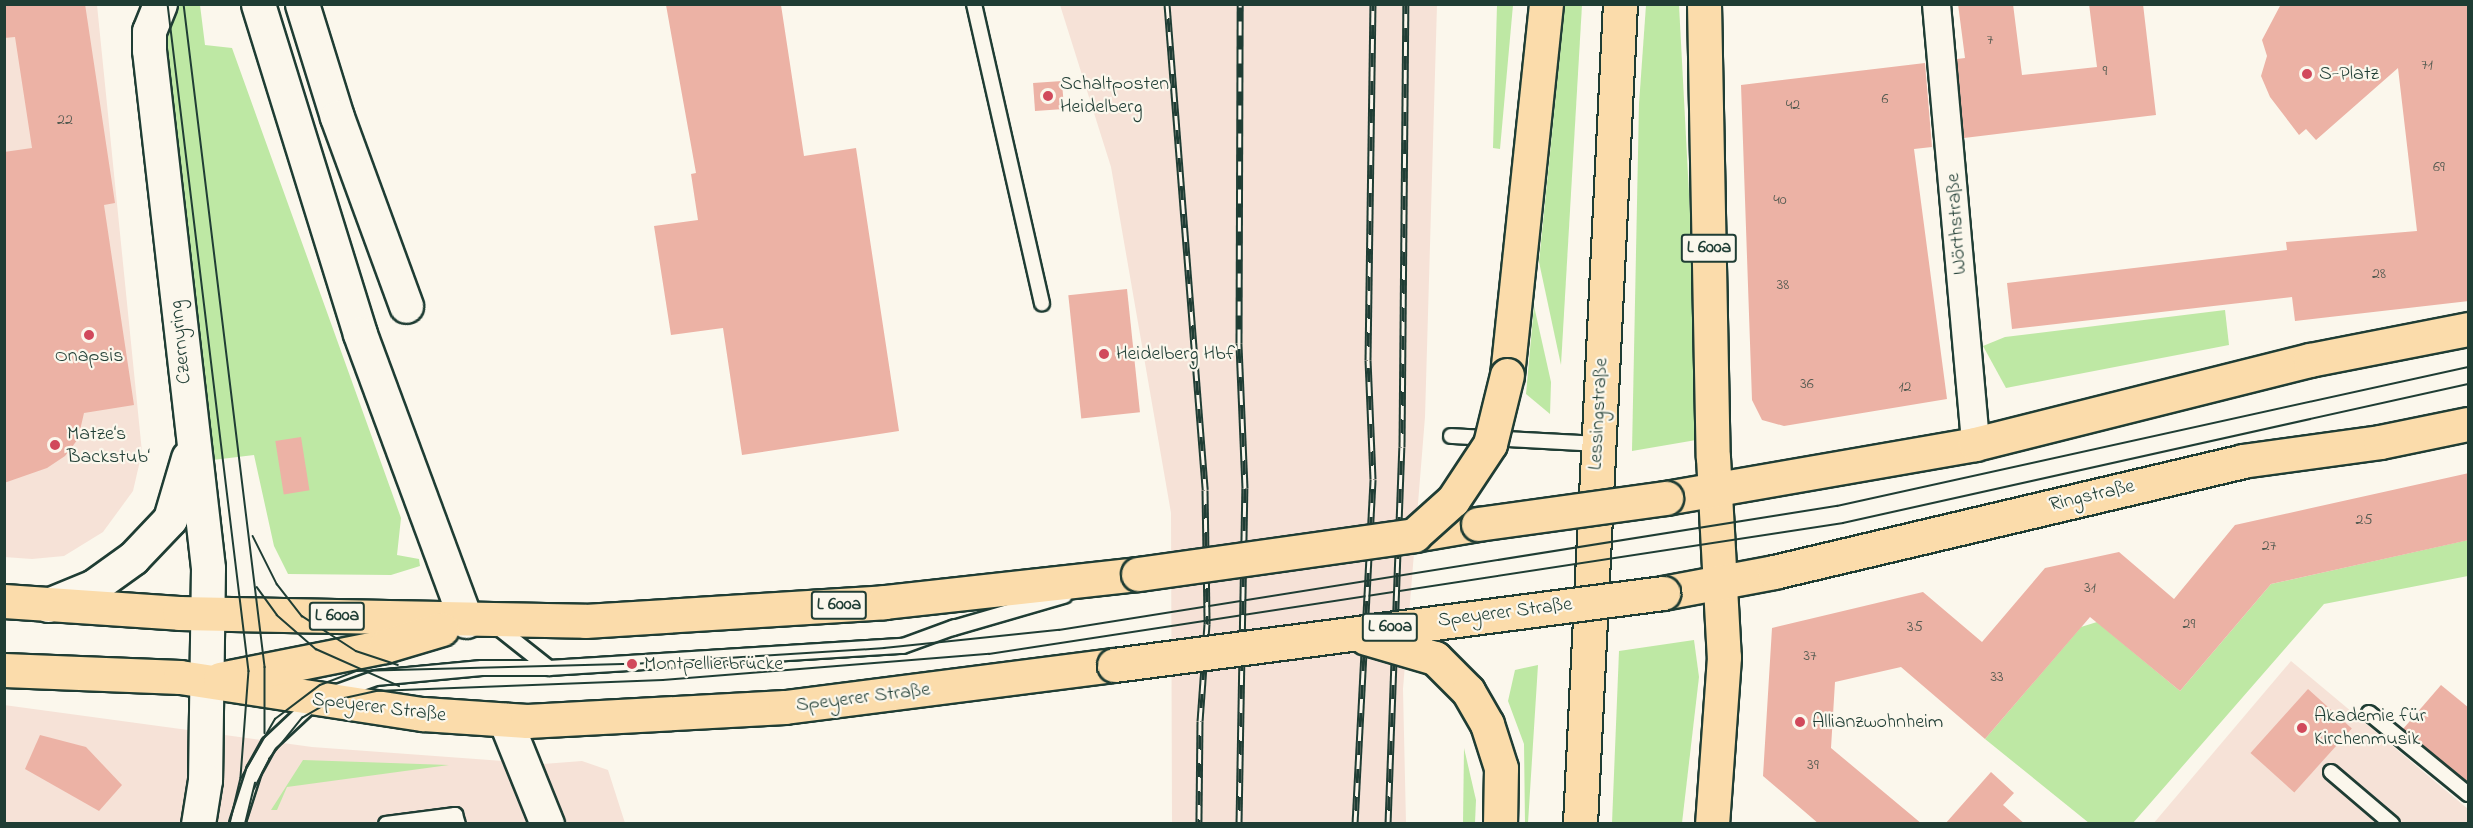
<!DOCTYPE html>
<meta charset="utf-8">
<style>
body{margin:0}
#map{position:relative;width:2473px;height:828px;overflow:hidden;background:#fbf7ec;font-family:"Indie Flower",sans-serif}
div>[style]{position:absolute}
.built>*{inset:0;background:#f6e2d7}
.green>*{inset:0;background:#bee8a4}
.building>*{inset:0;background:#ecb2a5;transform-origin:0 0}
.roads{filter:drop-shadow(2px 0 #1f3d34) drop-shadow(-2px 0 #1f3d34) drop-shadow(0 2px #1f3d34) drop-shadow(0 -2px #1f3d34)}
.service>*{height:14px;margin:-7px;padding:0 7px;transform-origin:7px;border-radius:7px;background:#fbf7ec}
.minor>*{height:27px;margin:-13.5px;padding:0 13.5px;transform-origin:13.5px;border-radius:13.5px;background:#fbf7ec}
.secondary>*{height:33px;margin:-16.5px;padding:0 16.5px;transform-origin:16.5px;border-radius:16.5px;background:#fbf7ec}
.primary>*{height:33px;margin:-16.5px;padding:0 16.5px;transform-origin:16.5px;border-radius:16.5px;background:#fbdcab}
.tram>*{height:1.5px;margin:-0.75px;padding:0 0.75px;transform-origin:0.75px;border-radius:0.75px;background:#1f3d34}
.rail>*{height:7px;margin-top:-3.5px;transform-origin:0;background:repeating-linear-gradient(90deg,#fbf7ec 0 14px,#1f3d34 0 28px);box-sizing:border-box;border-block:2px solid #1f3d34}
.bridges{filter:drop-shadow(2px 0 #1f3d34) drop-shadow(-2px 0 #1f3d34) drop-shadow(0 2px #1f3d34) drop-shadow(0 -2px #1f3d34)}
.primary-bridge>*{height:33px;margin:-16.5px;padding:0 16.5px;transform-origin:16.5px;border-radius:16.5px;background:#fbdcab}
.dots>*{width:16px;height:16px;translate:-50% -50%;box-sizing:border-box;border:3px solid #fbf7ec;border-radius:50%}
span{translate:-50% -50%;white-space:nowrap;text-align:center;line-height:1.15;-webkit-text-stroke:4.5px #fbf7ec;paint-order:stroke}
.number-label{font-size:16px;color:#525a50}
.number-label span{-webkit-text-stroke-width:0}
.shield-label span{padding:2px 4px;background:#fbf7ec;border:2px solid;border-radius:4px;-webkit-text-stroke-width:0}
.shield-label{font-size:18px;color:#1f3d34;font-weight:700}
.poi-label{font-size:20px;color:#1f3d34}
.left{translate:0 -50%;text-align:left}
.street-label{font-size:20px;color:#1f3d34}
.frame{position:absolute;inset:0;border:6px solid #1f3d34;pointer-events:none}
</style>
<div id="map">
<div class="built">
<div style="clip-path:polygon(4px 5px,97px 5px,142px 452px,133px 491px,103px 532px,64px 556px,32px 559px,4px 557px)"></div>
<div style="clip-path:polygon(1060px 5px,1437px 5px,1425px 417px,1403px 689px,1406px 823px,1172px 823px,1171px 513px,1111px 167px)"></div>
<div style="clip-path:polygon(2291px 661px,2468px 809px,2468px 824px,2153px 824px)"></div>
<div style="clip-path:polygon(4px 705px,312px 747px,543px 764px,582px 761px,608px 770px,625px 823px,5px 823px)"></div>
</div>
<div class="green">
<div style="clip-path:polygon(176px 5px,200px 5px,205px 45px,232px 48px,401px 518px,397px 555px,419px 559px,420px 566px,391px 575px,288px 574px,274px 546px,254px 455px,213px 460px,164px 53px)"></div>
<div style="clip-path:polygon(1497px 5px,1513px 5px,1500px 149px,1493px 148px)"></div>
<div style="clip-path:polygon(1565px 5px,1582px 5px,1561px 365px,1539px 262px)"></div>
<div style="clip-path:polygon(1646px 5px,1679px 5px,1702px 439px,1632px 451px,1639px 104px)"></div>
<div style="clip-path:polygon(1534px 306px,1551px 382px,1550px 414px,1526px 394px)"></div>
<div style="clip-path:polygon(2225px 310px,2229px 345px,2006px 388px,1983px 346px,2005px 337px)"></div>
<div style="clip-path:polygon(2468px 540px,2468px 576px,2324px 604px,2133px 823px,2089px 823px,1985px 739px,2081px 627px,2097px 622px,2180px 691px,2271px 584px)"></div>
<div style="clip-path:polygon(1694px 640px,1699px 677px,1682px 823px,1612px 823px,1619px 651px)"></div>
<div style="clip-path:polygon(1538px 665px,1528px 823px,1525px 823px,1524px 744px,1508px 701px,1515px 670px)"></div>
<div style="clip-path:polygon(1464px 748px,1476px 800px,1475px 823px,1463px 823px)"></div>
<div style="clip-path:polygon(303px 760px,449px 765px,287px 787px,277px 810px,271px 810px)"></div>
</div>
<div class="building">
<div style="clip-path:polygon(4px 4px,85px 4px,115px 203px,104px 205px,134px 405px,84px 413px,78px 439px,65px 456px,47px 468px,4px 483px,4px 152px,32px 148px,15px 37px,4px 38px)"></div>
<div style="clip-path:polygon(1958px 4px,2013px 4px,2022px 75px,2097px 67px,2089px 4px,2143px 4px,2156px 115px,1964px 138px,1957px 59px,1965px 58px)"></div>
<div style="clip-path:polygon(2281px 4px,2469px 4px,2469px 301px,2295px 321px,2292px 297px,2012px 329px,2007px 283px,2287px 250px,2286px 242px,2417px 231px,2398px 68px,2316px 140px,2306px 129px,2299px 135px,2270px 97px,2261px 76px,2267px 56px,2262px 40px)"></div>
<div style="clip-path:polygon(666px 5px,781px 5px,804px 156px,856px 148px,899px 431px,742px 455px,723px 328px,671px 335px,654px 226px,698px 220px,691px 174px,696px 173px)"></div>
<div style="clip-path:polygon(1925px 63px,1932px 147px,1914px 149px,1947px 399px,1784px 426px,1762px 420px,1752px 400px,1741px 85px)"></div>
<div style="left:1062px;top:81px;width:28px;height:29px;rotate:86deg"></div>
<div style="left:1127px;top:289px;width:124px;height:59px;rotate:84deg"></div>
<div style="left:301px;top:437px;width:54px;height:26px;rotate:81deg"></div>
<div style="clip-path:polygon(2469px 473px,2469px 540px,2271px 584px,2180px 691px,2090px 617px,1985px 739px,1901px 667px,1835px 682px,1831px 748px,1922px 824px,1819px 824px,1763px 776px,1772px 628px,1923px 592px,1982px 642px,2045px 568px,2119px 552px,2174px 599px,2235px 525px)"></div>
<div style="clip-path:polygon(2441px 685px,2469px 708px,2469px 783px,2403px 729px)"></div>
<div style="left:2308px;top:689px;width:59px;height:86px;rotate:42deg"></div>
<div style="clip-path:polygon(40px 735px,86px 747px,122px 785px,99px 811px,25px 769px)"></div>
<div style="clip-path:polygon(1991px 772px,2014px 793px,2003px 805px,2025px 824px,1945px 824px)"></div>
</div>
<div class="roads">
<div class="service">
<div style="left:974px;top:4px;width:307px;rotate:77.2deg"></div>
<div style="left:1451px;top:436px;width:146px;rotate:3.1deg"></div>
<div style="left:496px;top:626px;width:68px;rotate:38.4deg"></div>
<div style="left:549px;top:668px;width:355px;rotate:-3.6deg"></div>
<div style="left:903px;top:646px;width:55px;rotate:-20.1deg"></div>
<div style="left:953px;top:628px;width:116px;rotate:-16.1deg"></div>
<div style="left:337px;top:692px;width:41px;rotate:-19.7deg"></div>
<div style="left:376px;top:678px;width:106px;rotate:-5.4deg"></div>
<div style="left:482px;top:668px;width:67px"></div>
<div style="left:2369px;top:713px;width:128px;rotate:39.3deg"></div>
<div style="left:2331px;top:772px;width:80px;rotate:40.4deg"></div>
<div style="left:237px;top:824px;width:56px;rotate:-72.2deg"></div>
<div style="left:254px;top:771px;width:31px;rotate:-61deg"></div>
<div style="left:269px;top:744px;width:62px;rotate:-43deg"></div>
<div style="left:386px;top:824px;width:70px;rotate:-7.4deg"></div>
<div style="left:455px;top:815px;width:9px;rotate:72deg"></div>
</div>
<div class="minor">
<div style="left:1936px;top:4px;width:442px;rotate:84.9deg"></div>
</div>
<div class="secondary">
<div style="left:160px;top:4px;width:29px;rotate:112deg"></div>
<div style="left:149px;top:31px;width:19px;rotate:90deg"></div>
<div style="left:149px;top:50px;width:521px;rotate:83.5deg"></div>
<div style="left:208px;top:568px;width:212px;rotate:90.8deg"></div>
<div style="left:205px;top:780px;width:45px;rotate:99deg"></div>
<div style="left:258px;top:4px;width:345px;rotate:72.8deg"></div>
<div style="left:360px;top:334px;width:306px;rotate:69.7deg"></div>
<div style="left:302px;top:4px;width:118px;rotate:72.8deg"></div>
<div style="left:337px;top:117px;width:201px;rotate:69.9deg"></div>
<div style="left:48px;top:605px;width:50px;rotate:-22.4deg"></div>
<div style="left:94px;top:586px;width:48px;rotate:-35.7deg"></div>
<div style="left:133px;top:558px;width:54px;rotate:-46.5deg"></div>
<div style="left:170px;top:519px;width:64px;rotate:-73.6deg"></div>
<div style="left:505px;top:720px;width:112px;rotate:68deg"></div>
</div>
<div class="primary">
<div style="left:1704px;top:4px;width:453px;rotate:88.9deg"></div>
<div style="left:1713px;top:457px;width:200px;rotate:86.9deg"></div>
<div style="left:1724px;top:657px;width:167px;rotate:94.1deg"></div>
<div style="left:1507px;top:375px;width:373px;rotate:-84deg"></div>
<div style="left:1666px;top:498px;width:314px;rotate:-9.9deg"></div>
<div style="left:1975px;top:444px;width:345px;rotate:-14.1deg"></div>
<div style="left:2310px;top:360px;width:161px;rotate:-11.1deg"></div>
<div style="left:1414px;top:535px;width:65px;rotate:-9.8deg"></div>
<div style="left:1663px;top:593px;width:113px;rotate:-10.7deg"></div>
<div style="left:1774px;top:572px;width:481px;rotate:-13.3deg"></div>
<div style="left:2242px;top:461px;width:139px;rotate:-7.8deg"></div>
<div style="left:2380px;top:442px;width:90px;rotate:-11.6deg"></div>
<div style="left:4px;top:601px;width:175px;rotate:3.9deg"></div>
<div style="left:179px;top:613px;width:406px;rotate:1.1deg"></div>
<div style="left:585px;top:621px;width:300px;rotate:-3.6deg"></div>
<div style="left:884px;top:602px;width:256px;rotate:-6.3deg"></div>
<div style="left:4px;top:670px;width:176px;rotate:2.3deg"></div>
<div style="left:180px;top:677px;width:246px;rotate:8.7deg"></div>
<div style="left:423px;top:714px;width:104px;rotate:3.9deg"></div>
<div style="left:527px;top:721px;width:258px;rotate:-3.1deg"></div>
<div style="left:785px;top:707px;width:332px;rotate:-7.3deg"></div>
<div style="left:220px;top:679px;width:168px;rotate:-11.3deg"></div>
<div style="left:385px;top:646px;width:59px;rotate:-16.6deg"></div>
<div style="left:1580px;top:824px;width:821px;rotate:-87.21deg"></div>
</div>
</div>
<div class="tram">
<div style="left:168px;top:4px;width:672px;rotate:83.08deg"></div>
<div style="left:249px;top:671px;width:107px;rotate:94.3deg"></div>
<div style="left:241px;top:778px;width:47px;rotate:103.4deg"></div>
<div style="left:184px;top:4px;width:668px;rotate:83.03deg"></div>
<div style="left:265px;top:667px;width:66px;rotate:90deg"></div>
<div style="left:253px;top:536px;width:54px;rotate:63.4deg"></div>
<div style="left:277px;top:584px;width:41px;rotate:52deg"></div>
<div style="left:302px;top:616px;width:64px;rotate:32.9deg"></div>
<div style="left:356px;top:651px;width:44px;rotate:18.4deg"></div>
<div style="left:257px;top:587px;width:34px;rotate:54deg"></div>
<div style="left:277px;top:615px;width:52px;rotate:41.1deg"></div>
<div style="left:316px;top:649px;width:91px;rotate:24deg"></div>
<div style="left:241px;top:778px;width:68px;rotate:-60deg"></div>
<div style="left:275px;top:719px;width:56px;rotate:-37.1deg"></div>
<div style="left:320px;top:685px;width:39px;rotate:-21deg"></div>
<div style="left:356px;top:671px;width:276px;rotate:-1.5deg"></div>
<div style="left:632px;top:664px;width:253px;rotate:-3.6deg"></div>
<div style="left:884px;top:648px;width:176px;rotate:-5.9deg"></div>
<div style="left:1059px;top:630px;width:788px;rotate:-9.06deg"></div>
<div style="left:1837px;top:506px;width:646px;rotate:-12.42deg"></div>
<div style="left:254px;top:789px;width:34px;rotate:-63deg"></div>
<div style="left:269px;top:759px;width:53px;rotate:-51.2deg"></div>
<div style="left:302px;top:718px;width:34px;rotate:-30deg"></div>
<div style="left:331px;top:701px;width:46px;rotate:-12.5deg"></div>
<div style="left:376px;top:691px;width:287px;rotate:-2.2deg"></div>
<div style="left:663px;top:680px;width:327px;rotate:-4.6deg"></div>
<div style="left:989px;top:654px;width:864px;rotate:-8.72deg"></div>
<div style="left:1843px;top:523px;width:640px;rotate:-12.54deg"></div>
<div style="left:245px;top:824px;width:42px;rotate:-76.3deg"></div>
</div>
<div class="rail">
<div style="left:1167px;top:4px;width:487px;rotate:85.5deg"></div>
<div style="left:1205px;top:490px;width:134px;rotate:89.1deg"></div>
<div style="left:1207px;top:624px;width:97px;rotate:94.1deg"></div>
<div style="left:1200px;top:721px;width:103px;rotate:90.6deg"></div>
<div style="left:1239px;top:824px;width:336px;rotate:-89deg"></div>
<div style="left:1245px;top:488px;width:145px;rotate:-92.4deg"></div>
<div style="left:1239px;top:343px;width:339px;rotate:-89.8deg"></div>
<div style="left:1355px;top:824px;width:345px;rotate:-87deg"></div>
<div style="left:1373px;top:479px;width:119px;rotate:-92.4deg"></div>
<div style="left:1368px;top:360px;width:356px;rotate:-89.2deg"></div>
<div style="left:1388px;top:824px;width:377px;rotate:-87.9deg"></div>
<div style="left:1402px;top:447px;width:443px;rotate:-89.5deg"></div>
</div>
<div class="bridges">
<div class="primary-bridge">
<div style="left:1478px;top:524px;width:190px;rotate:-7.9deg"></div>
<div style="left:1138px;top:574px;width:279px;rotate:-8deg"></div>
<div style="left:1414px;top:535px;width:52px;rotate:-41.9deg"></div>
<div style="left:1453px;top:500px;width:67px;rotate:-56.5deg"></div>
<div style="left:1490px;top:444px;width:71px;rotate:-76.2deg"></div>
<div style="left:1366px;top:638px;width:72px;rotate:16.2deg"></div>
<div style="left:1435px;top:658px;width:47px;rotate:45deg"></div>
<div style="left:1468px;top:691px;width:38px;rotate:60deg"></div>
<div style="left:1487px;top:724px;width:46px;rotate:72.3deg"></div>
<div style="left:1501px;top:768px;width:56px;rotate:91deg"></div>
<div style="left:1114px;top:665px;width:554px;rotate:-7.47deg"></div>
</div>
</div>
<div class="dots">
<div style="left:2307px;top:74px;background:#d1495b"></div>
<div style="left:1048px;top:96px;background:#d1495b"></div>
<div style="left:89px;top:335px;background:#d1495b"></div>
<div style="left:1104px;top:354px;background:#d1495b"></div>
<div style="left:55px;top:445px;background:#d1495b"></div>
<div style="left:632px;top:664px;background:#d1495b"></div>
<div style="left:1800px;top:722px;background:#d1495b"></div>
<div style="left:2302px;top:728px;background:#d1495b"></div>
</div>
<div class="number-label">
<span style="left:1990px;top:40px">7</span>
<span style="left:2427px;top:65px">71</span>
<span style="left:2105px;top:71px">9</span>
<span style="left:1885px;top:99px">6</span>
<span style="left:1793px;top:105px">42</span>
<span style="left:65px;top:120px">22</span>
<span style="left:2439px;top:167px">69</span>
<span style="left:1780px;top:200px">40</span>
<span style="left:2379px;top:274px">28</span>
<span style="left:1783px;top:285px">38</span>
<span style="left:1807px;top:384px">36</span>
<span style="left:1905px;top:387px">12</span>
<span style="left:2364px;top:520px">25</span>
<span style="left:2269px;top:546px">27</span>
<span style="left:2090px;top:588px">31</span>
<span style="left:2189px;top:624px">29</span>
<span style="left:1915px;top:627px">35</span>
<span style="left:1810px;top:656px">37</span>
<span style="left:1997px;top:677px">33</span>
<span style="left:1813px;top:765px">39</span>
</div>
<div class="shield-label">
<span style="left:1709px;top:248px">L 600a</span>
<span style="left:839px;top:605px">L 600a</span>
<span style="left:337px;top:616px">L 600a</span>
<span style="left:1390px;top:627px">L 600a</span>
</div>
<div class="poi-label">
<span class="left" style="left:2319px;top:74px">S-Platz</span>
<span class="left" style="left:1060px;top:96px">Schaltposten<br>Heidelberg</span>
<span class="left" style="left:1116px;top:354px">Heidelberg Hbf</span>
<span style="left:89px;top:356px">Onapsis</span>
<span class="left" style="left:67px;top:446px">Matze‘s<br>Backstub‘</span>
<span class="left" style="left:644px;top:664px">Montpellierbrücke</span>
<span class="left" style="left:2314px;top:728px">Akademie für<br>Kirchenmusik</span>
<span class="left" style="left:1812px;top:722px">Allianzwohnheim</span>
</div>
<div class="street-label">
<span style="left:1957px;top:224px;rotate:-94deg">Wörthstraße</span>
<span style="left:181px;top:342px;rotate:-96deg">Czernyring</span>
<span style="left:1599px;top:414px;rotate:-87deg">Lessingstraße</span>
<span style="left:2092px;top:496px;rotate:-13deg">Ringstraße</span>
<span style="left:1505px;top:613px;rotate:-7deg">Speyerer Straße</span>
<span style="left:863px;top:698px;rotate:-7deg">Speyerer Straße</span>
<span style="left:379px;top:708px;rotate:7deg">Speyerer Straße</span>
</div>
<div class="frame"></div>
</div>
